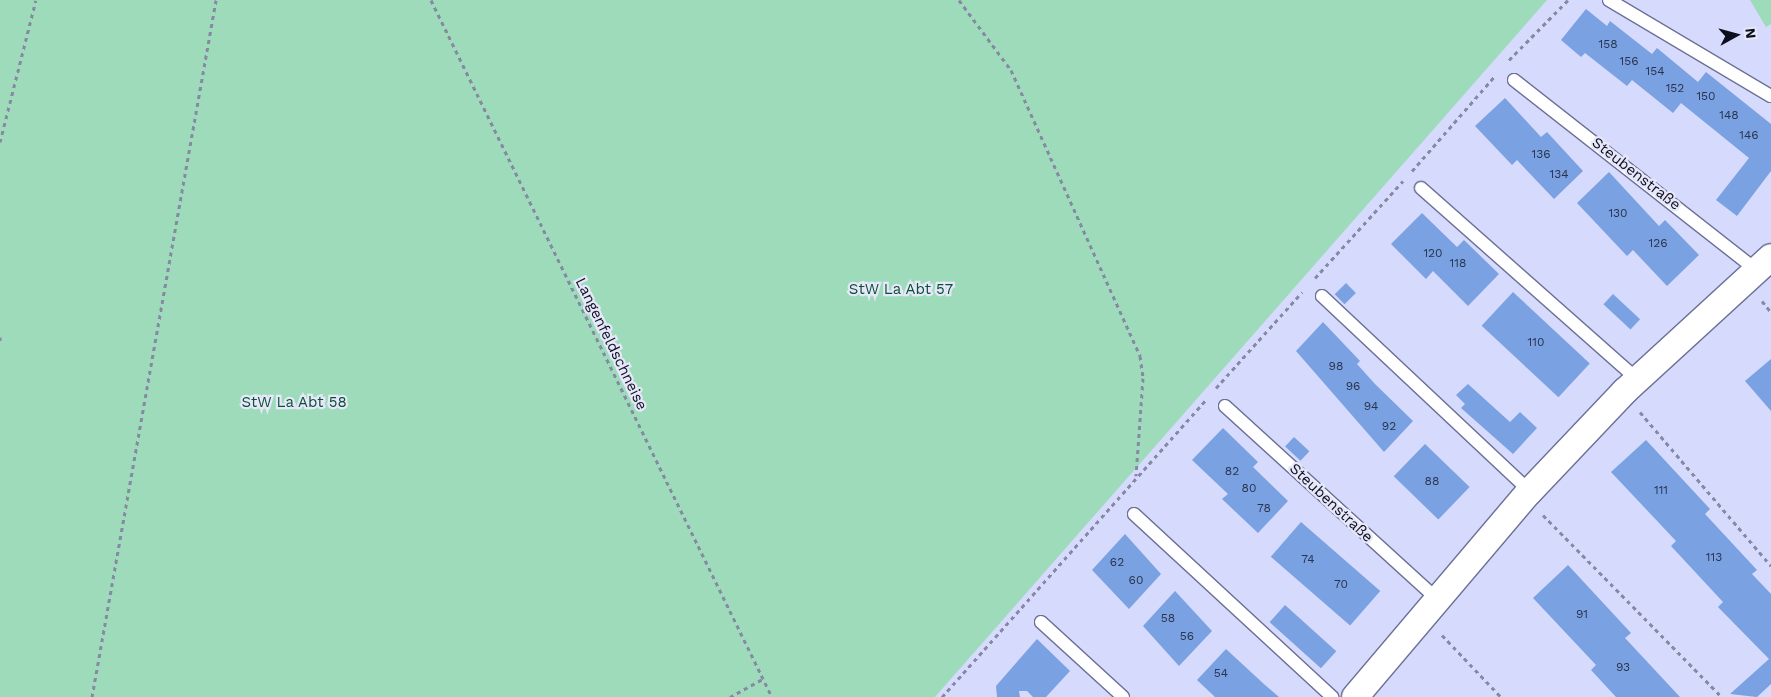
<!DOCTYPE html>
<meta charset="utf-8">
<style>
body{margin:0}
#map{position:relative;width:1771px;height:697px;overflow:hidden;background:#d6dafd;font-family:"Work Sans",sans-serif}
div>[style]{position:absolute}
.green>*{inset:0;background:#9edbba}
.building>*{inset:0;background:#7aa1e1;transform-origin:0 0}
.path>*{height:3px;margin-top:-1.5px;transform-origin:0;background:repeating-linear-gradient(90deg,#8689a4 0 4px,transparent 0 8px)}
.roads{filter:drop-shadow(1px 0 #6c7097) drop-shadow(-1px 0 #6c7097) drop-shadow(0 1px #6c7097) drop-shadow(0 -1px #6c7097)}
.service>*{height:12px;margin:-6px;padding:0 6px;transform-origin:6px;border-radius:6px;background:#fff}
.minor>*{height:26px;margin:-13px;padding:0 13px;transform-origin:13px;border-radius:13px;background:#fff}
span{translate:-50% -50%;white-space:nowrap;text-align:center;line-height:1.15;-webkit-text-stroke:4.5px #e6e8fa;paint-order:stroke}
.number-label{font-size:12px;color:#29344f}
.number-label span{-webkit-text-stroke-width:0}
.street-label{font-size:15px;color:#0e0f1e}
.park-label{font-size:15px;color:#094f33}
.north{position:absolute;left:1711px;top:10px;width:50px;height:50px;-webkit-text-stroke:4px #e6e8fa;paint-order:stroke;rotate:83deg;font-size:14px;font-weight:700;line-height:20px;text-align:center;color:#0e0f1e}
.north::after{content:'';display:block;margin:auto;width:18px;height:22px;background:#0e0f1e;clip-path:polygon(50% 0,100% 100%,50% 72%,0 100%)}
</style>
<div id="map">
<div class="green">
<div style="clip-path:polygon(0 0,1547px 0,935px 697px,0 697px)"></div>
<div style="clip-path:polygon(1750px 0,1771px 0,1771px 24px,1766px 27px)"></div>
</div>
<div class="building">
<div style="clip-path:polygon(1586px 9px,1607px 26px,1610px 21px,1652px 54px,1657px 48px,1698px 82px,1706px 72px,1771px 124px,1771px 171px,1737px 216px,1716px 200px,1749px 158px,1681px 103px,1673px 113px,1632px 80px,1627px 86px,1585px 53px,1581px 57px,1561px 40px)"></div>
<div style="clip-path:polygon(1505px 98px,1541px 137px,1547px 132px,1583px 171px,1554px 199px,1517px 160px,1512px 165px,1475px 126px)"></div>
<div style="clip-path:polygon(1609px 172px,1659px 226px,1665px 220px,1699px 255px,1667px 286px,1633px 250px,1627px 256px,1577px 203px)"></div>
<div style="clip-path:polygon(1422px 213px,1457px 247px,1464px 240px,1499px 274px,1468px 306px,1433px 271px,1426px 279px,1391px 244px)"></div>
<div style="left:1346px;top:283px;width:14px;height:16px;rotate:45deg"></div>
<div style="left:1513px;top:292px;width:105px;height:46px;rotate:43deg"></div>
<div style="left:1613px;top:294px;width:37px;height:14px;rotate:43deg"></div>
<div style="clip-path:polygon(1323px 322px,1360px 361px,1357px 364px,1375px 384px,1413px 421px,1384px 452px,1296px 351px)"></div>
<div style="clip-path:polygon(1771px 359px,1771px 411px,1745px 381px)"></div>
<div style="clip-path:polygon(1468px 384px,1510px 422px,1520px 412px,1537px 428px,1513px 454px,1461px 408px,1465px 404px,1456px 395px)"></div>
<div style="clip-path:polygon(1223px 428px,1258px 462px,1253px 467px,1288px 501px,1258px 533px,1222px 499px,1228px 494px,1192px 460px)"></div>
<div style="left:1294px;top:437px;width:21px;height:13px;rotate:43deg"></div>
<div style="clip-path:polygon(1646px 440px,1710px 509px,1705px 514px,1757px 570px,1752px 574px,1771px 594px,1771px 684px,1757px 697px,1730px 694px,1769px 659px,1718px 607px,1723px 602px,1671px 546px,1676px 541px,1611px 472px)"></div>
<div style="left:1425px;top:444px;width:62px;height:45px;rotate:44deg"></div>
<div style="left:1301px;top:522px;width:105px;height:46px;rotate:41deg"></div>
<div style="clip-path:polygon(1125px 534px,1161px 574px,1129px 609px,1092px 570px)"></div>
<div style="clip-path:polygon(1568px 565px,1631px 633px,1625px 638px,1680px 697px,1616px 697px,1591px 670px,1596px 665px,1533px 598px)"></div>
<div style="clip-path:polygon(1175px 591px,1212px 631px,1179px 666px,1143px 626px)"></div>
<div style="left:1285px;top:605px;width:69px;height:23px;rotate:42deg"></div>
<div style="clip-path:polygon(1037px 639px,1070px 671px,1046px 697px,1033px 697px,1027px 691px,1019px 691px,1020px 697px,997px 697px,996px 686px)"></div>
<div style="clip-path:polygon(1226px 649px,1265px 685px,1279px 697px,1215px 697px,1197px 680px)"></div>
</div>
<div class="path">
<div style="left:431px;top:0;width:776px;rotate:63.93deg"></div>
<div style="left:959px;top:0;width:87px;rotate:53.4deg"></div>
<div style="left:1011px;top:70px;width:314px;rotate:65.7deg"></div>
<div style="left:1140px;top:356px;width:22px;rotate:82deg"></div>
<div style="left:1143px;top:378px;width:98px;rotate:94.1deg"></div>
<div style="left:1509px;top:60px;width:84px;rotate:-45.5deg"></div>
<div style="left:0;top:142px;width:146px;rotate:-75.8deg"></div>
<div style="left:1412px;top:171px;width:126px;rotate:-48.9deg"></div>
<div style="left:1315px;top:278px;width:131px;rotate:-47.8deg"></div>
<div style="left:1762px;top:301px;width:14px;rotate:51deg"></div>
<div style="left:0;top:337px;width:4px;rotate:90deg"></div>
<div style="left:1216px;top:388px;width:129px;rotate:-48.1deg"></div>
<div style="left:1640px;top:412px;width:202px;rotate:49.6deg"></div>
<div style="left:1543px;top:515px;width:255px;rotate:45.5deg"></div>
<div style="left:1442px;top:635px;width:86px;rotate:46.4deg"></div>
<div style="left:92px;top:697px;width:708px;rotate:-79.91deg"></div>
<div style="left:730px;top:697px;width:38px;rotate:-29deg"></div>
<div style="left:942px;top:697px;width:400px;rotate:-48.4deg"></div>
</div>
<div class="roads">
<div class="service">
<div style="left:1609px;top:0;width:188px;rotate:30.7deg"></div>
<div style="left:1514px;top:80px;width:308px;rotate:38.1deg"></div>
<div style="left:1421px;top:188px;width:288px;rotate:41.5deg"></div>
<div style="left:1322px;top:296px;width:285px;rotate:43.2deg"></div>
<div style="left:1225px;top:406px;width:288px;rotate:42.3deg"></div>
<div style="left:1134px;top:514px;width:270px;rotate:42.7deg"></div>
<div style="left:1041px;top:622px;width:111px;rotate:42.4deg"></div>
</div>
<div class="minor">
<div style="left:1355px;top:697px;width:270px;rotate:-49.7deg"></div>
<div style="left:1530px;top:491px;width:138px;rotate:-46.5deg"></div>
<div style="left:1625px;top:391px;width:198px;rotate:-42.5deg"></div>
</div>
</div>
<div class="number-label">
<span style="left:1608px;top:45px">158</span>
<span style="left:1629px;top:62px">156</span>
<span style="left:1655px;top:72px">154</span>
<span style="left:1675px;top:89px">152</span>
<span style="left:1706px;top:97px">150</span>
<span style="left:1729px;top:116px">148</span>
<span style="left:1749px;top:136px">146</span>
<span style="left:1541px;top:155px">136</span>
<span style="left:1559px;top:175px">134</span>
<span style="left:1618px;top:214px">130</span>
<span style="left:1658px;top:244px">126</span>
<span style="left:1433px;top:254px">120</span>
<span style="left:1458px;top:264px">118</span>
<span style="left:1536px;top:343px">110</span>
<span style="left:1336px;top:367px">98</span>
<span style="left:1353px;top:387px">96</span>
<span style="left:1371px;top:407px">94</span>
<span style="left:1389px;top:427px">92</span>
<span style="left:1232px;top:472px">82</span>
<span style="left:1432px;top:482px">88</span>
<span style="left:1249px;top:489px">80</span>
<span style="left:1661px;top:491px">111</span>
<span style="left:1264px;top:509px">78</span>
<span style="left:1714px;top:558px">113</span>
<span style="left:1308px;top:560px">74</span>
<span style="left:1117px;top:563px">62</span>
<span style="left:1136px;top:581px">60</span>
<span style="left:1341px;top:585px">70</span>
<span style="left:1582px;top:615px">91</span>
<span style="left:1168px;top:619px">58</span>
<span style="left:1187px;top:637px">56</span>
<span style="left:1623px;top:668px">93</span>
<span style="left:1221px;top:674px">54</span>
</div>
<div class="street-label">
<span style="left:1636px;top:174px;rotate:38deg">Steubenstraße</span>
<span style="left:611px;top:344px;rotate:64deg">Langenfeldschneise</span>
<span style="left:1331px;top:503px;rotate:43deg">Steubenstraße</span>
</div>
<div class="park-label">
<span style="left:901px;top:290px">StW La Abt 57</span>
<span style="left:294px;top:403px">StW La Abt 58</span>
</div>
<div class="north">N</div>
</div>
